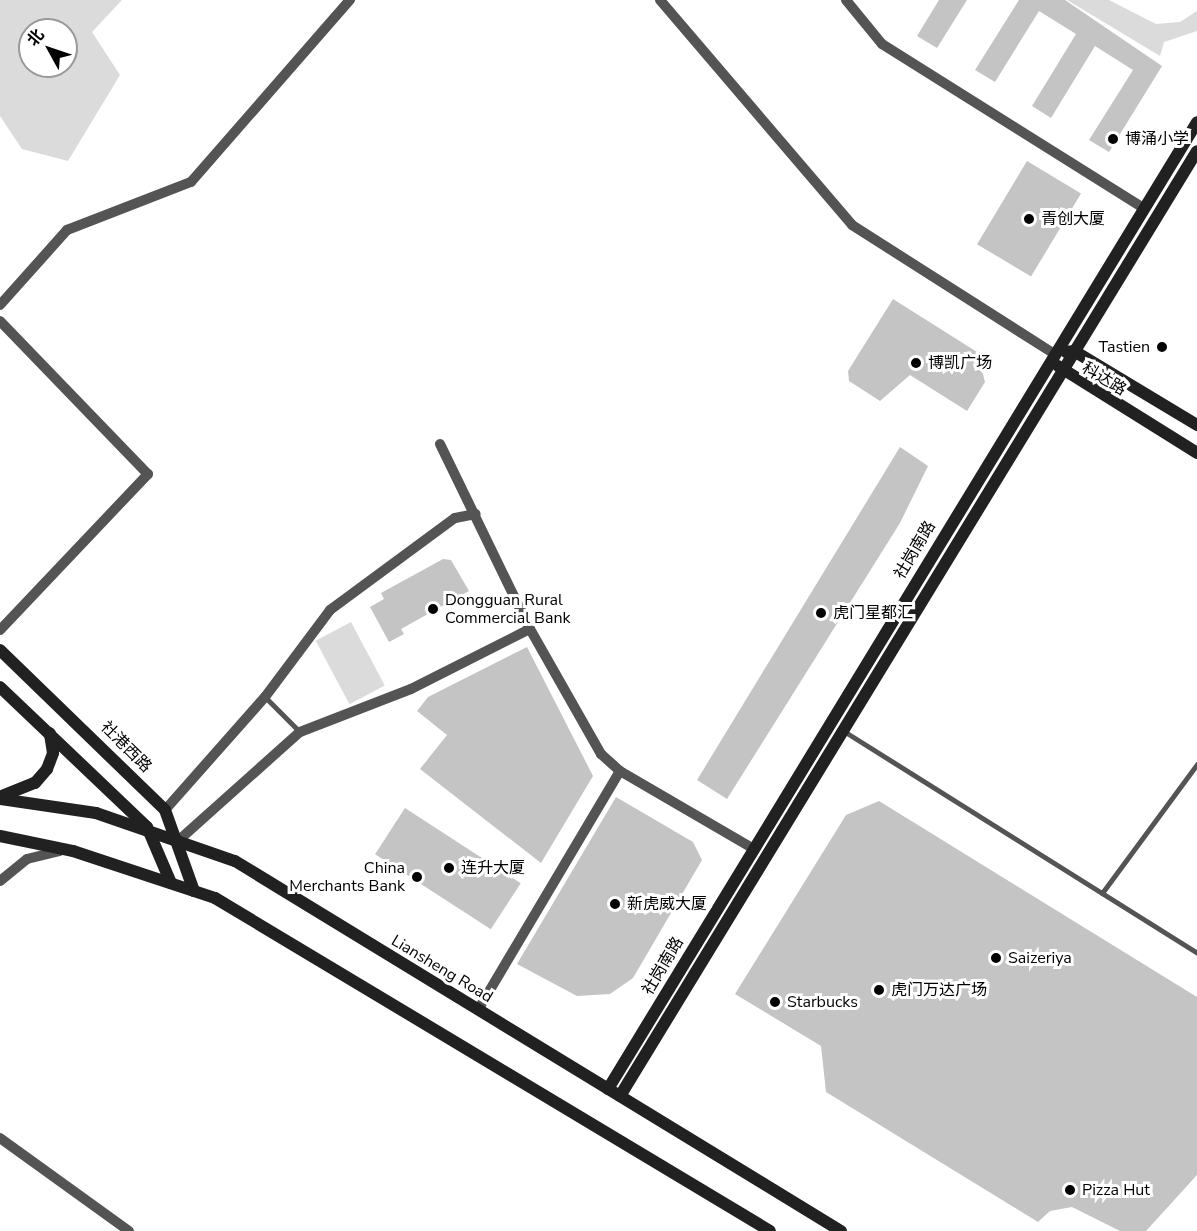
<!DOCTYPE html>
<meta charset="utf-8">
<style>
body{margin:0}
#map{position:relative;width:1197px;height:1231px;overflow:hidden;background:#fff;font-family:"Nunito Sans","Noto Sans SC",sans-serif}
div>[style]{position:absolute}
.green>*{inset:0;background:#dbdbdb;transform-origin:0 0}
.building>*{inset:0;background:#c4c4c4;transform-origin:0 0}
.lane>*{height:5px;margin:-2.5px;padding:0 2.5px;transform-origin:2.5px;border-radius:2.5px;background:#545454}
.street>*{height:10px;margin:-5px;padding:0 5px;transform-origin:5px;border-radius:5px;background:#545454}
.secondary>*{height:12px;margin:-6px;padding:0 6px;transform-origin:6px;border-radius:6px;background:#212121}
.dots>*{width:16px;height:16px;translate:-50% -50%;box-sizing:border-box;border:3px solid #fff;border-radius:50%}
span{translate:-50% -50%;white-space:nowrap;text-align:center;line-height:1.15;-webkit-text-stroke:6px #fff;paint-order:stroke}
.poi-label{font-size:16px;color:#000}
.left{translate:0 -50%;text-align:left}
.right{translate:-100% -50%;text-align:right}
.street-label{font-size:16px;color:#000}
.north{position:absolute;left:18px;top:18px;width:60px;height:60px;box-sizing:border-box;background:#fff;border:2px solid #999;border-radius:50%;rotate:310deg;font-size:16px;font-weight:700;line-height:24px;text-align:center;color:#000}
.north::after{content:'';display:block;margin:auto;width:21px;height:27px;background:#000;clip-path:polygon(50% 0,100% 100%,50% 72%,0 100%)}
</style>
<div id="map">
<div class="green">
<div style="clip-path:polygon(evenodd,0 0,122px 0,92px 32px,120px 75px,68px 161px,22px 149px,0 116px,0 0,30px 30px,66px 30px,66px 66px,30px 66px,30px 30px)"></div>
<div style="clip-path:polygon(1067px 0,1109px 0,1156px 24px,1180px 22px,1197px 11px,1197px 31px,1164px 42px,1160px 56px)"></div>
<div style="left:351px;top:622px;width:72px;height:40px;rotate:62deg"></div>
</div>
<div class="building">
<div style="clip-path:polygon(939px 0,967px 0,937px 48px,917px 36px)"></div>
<div style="clip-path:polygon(1019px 0,1065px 0,1162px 66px,1109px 152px,1089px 140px,1133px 70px,1095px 46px,1051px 118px,1032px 106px,1076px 34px,1039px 11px,995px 82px,975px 70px)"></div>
<div style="left:1027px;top:161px;width:63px;height:97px;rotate:31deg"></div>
<div style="clip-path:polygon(893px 299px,977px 352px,985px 382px,967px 411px,910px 375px,880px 401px,849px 381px,848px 371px)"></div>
<div style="clip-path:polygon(900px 447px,928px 466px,900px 523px,727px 799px,697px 780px)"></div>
<div style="clip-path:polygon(443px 559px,451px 560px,469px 591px,401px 629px,404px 634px,389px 642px,370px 607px,384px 599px,381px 593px)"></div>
<div style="clip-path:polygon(527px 647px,593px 776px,541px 863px,420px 769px,447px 735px,417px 711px,428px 697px)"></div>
<div style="clip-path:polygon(616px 797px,693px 842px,702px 860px,633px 978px,610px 994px,577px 996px,517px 964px)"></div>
<div style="clip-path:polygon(879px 801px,1197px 997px,1197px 1175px,1146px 1231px,1120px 1231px,1072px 1207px,1050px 1211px,1038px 1222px,826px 1092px,821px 1046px,735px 994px,846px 815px)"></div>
<div style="left:405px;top:808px;width:138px;height:55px;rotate:33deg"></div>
</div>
<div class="lane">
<div style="left:265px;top:697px;width:49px;rotate:45deg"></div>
<div style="left:842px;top:730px;width:419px;rotate:32.1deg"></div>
<div style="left:1102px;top:893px;width:160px;rotate:-53.6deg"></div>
</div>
<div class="street">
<div style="left:660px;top:0;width:296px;rotate:49.5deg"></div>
<div style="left:852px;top:225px;width:238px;rotate:32.5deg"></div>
<div style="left:846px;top:0;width:57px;rotate:50.7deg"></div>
<div style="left:882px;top:44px;width:310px;rotate:32.1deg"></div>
<div style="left:0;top:305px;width:101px;rotate:-48.2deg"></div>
<div style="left:67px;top:230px;width:133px;rotate:-21.2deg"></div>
<div style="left:191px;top:182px;width:242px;rotate:-48.9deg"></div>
<div style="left:0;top:321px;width:213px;rotate:46deg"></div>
<div style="left:148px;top:474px;width:215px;rotate:133.5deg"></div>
<div style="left:440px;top:444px;width:206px;rotate:64.1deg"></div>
<div style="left:530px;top:629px;width:144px;rotate:60.4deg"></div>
<div style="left:601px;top:754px;width:25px;rotate:42deg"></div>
<div style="left:620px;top:771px;width:155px;rotate:30.2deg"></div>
<div style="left:165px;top:810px;width:151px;rotate:-48.5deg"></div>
<div style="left:265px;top:697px;width:109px;rotate:-53.2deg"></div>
<div style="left:330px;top:610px;width:155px;rotate:-36.4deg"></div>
<div style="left:455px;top:518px;width:21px;rotate:-11deg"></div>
<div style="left:179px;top:840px;width:162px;rotate:-41.8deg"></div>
<div style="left:300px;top:732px;width:119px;rotate:-21.2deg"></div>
<div style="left:411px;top:689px;width:133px;rotate:-26.8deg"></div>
<div style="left:0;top:881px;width:35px;rotate:-39deg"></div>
<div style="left:27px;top:859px;width:34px;rotate:-14deg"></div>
<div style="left:478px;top:1010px;width:278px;rotate:-59.3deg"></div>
<div style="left:0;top:1138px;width:159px;rotate:35.8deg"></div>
</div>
<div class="secondary">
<div style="left:1066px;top:352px;width:8px;rotate:-7deg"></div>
<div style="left:1074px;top:351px;width:144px;rotate:31deg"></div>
<div style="left:1058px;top:366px;width:164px;rotate:32deg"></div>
<div style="left:0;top:650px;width:230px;rotate:44.1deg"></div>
<div style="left:165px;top:810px;width:86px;rotate:70.3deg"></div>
<div style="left:0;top:687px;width:203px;rotate:43.6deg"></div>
<div style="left:147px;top:827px;width:61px;rotate:66.8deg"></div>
<div style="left:2px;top:796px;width:35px;rotate:-22deg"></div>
<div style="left:35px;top:783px;width:18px;rotate:-49deg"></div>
<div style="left:47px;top:769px;width:17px;rotate:-69deg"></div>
<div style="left:53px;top:753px;width:20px;rotate:-99deg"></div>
<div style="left:0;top:799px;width:97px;rotate:8.3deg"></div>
<div style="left:96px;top:813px;width:147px;rotate:19.1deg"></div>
<div style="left:235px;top:861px;width:710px;rotate:31.41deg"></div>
<div style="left:0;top:836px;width:75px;rotate:11.6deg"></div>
<div style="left:73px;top:851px;width:150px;rotate:18.3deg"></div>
<div style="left:215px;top:898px;width:647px;rotate:30.96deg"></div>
<div style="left:608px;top:1089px;width:1132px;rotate:-58.65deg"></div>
<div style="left:620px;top:1096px;width:1107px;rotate:-58.59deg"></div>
</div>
<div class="dots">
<div style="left:1113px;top:139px;background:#000"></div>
<div style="left:1029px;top:219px;background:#000"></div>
<div style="left:1162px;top:347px;background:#000"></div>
<div style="left:916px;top:363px;background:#000"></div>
<div style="left:433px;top:609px;background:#000"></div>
<div style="left:821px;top:613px;background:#000"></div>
<div style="left:449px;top:868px;background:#000"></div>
<div style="left:417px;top:877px;background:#000"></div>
<div style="left:615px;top:904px;background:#000"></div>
<div style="left:996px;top:958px;background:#000"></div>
<div style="left:879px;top:990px;background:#000"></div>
<div style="left:775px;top:1002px;background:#000"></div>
<div style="left:1070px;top:1190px;background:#000"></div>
</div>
<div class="poi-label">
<span class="left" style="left:1125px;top:139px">博涌小学</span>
<span class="left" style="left:1041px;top:219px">青创大厦</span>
<span class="right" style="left:1150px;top:347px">Tastien</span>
<span class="left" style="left:928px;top:363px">博凯广场</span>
<span class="left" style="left:445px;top:609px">Dongguan Rural<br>Commercial Bank</span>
<span class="left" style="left:833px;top:613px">虎门星都汇</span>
<span class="right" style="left:405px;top:877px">China<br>Merchants Bank</span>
<span class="left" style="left:461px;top:868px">连升大厦</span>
<span class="left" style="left:627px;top:904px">新虎威大厦</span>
<span class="left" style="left:1008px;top:958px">Saizeriya</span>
<span class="left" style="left:891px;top:990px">虎门万达广场</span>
<span class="left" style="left:787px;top:1002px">Starbucks</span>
<span class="left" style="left:1082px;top:1190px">Pizza Hut</span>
</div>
<div class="street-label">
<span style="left:1104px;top:379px;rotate:31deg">科达路</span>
<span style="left:915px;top:550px;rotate:-59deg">社岗南路</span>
<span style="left:126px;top:747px;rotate:45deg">社港西路</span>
<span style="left:663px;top:966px;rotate:-59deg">社岗南路</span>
<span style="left:442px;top:969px;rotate:31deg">Liansheng Road</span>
</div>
<div class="north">北</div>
</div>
